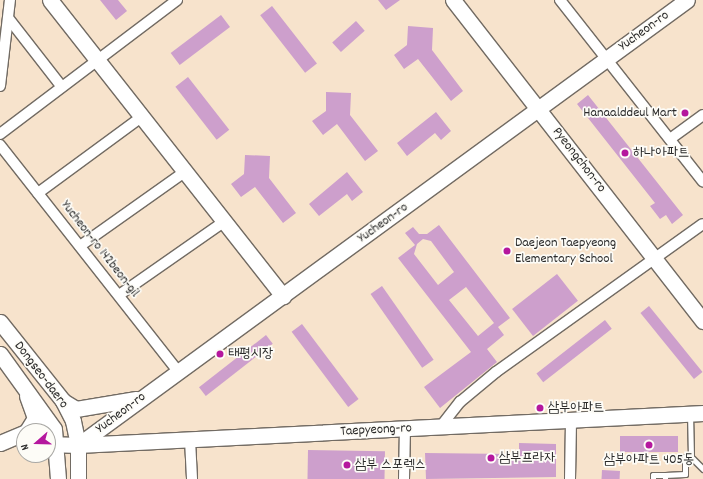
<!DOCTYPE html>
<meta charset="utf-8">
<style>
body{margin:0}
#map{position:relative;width:703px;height:479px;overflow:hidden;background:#f7e3cc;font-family:Dekko,"Poor Story",sans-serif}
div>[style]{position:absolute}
.building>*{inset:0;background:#cd9fcc;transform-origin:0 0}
.roads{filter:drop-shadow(1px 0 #726b63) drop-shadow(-1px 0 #726b63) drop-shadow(0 1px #726b63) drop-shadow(0 -1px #726b63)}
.lane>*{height:5px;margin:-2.5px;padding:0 2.5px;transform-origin:2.5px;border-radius:2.5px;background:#fff}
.street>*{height:10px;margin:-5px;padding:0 5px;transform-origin:5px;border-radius:5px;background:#fff}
.secondary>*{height:15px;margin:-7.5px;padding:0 7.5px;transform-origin:7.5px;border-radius:7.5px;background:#fff}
.dots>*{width:11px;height:11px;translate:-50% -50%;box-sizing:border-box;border:2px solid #fdfcf7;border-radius:50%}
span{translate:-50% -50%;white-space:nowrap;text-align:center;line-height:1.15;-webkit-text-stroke:3.5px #fdfcf7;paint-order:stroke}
.street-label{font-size:14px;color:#2b2b2b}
.poi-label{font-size:14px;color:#2b2b2b}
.right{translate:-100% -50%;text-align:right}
.left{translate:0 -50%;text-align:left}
.north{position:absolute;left:16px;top:423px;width:40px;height:40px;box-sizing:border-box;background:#fdfcf7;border:1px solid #a9a8a5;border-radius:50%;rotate:250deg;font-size:11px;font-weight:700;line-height:16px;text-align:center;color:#2b2b2b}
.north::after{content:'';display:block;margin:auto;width:14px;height:18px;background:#b5179e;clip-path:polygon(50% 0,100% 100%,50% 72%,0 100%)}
</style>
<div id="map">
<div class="building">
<div style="clip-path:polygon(100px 0,118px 0,127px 11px,116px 20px)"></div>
<div style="clip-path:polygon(378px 0,400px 0,386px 10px)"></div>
<div style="left:272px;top:6px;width:73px;height:15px;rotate:52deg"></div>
<div style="left:221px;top:15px;width:15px;height:63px;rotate:53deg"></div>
<div style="left:356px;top:21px;width:13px;height:32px;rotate:48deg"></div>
<div style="clip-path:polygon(408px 26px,433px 28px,432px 50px,463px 91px,451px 101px,418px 59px,404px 69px,394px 55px,407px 45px)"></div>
<div style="left:188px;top:77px;width:67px;height:16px;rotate:52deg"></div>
<div style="clip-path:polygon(326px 92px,351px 93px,350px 115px,378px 151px,365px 161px,337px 124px,323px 135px,312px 121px,326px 111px)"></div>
<div style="clip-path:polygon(588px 95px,683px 215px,672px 224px,666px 215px,660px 219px,650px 206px,655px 203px,577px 104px)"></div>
<div style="clip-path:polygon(436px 112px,451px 131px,441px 140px,435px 133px,407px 156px,397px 143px)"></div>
<div style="clip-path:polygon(245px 155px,270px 156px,269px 178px,296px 213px,283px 223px,255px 187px,241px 197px,231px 184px,244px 174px)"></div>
<div style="clip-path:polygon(347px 172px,363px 192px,352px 201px,347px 194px,319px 216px,309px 204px)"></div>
<div style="clip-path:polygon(evenodd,439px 225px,510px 318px,498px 327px,504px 335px,487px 349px,497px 362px,440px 408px,424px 387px,471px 352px,398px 258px,415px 245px,405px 233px,413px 227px,419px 234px,427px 234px,439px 225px,423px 239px,431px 241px,454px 272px,438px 285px,414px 254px,417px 244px,423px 239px,439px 225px,466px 287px,494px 323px,478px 336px,449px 300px,466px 287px)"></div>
<div style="left:557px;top:274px;width:34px;height:57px;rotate:52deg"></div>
<div style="left:382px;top:286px;width:90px;height:14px;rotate:55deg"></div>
<div style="left:649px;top:306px;width:85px;height:11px;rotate:51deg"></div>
<div style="left:605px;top:320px;width:11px;height:87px;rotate:52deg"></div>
<div style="left:302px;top:324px;width:94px;height:13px;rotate:53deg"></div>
<div style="left:266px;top:335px;width:11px;height:85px;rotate:52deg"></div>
<div style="left:678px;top:436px;width:16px;height:58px;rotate:90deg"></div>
<div style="clip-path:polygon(519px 443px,556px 444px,556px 477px,426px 479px,425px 453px,519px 454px)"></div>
<div style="left:308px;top:450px;width:77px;height:29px;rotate:1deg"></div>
<div style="left:602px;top:470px;width:18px;height:9px;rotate:3deg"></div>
</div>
<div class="roads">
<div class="lane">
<div style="left:691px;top:457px;width:17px;rotate:45deg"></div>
<div style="left:665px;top:475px;width:20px;rotate:-3deg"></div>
<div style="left:685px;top:474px;width:17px;rotate:-90deg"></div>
<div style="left:685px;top:457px;width:6px"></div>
<div style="left:691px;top:457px;width:43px;rotate:-91.3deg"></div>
<div style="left:653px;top:479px;width:4px;rotate:-90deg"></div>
<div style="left:653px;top:475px;width:12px"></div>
<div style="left:665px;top:475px;width:4px;rotate:90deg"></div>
</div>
<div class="street">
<div style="left:560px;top:0;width:231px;rotate:51.8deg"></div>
<div style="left:9px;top:19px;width:86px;rotate:52.1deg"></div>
<div style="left:0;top:86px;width:87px;rotate:-83.4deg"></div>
<div style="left:0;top:134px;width:222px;rotate:-37.1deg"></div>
<div style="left:670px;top:139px;width:41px;rotate:-36deg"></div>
<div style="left:0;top:145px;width:288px;rotate:51.8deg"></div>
<div style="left:38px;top:193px;width:130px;rotate:-36.3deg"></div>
<div style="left:80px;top:246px;width:130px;rotate:-35.3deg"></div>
<div style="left:119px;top:295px;width:129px;rotate:-34.9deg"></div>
<div style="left:441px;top:426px;width:31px;rotate:-52deg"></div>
<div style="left:460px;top:402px;width:47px;rotate:-39.8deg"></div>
<div style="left:496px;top:372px;width:254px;rotate:-35.6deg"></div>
<div style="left:190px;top:440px;width:39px;rotate:87deg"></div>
<div style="left:404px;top:479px;width:51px;rotate:-88.9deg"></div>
<div style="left:570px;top:479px;width:59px;rotate:-89deg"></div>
</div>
<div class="secondary">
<div style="left:50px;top:0;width:377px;rotate:51.8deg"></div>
<div style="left:453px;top:0;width:407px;rotate:52.1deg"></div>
<div style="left:0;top:322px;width:101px;rotate:51.4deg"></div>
<div style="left:63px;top:401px;width:22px;rotate:63deg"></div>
<div style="left:73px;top:421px;width:25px;rotate:78deg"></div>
<div style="left:78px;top:445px;width:34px;rotate:90deg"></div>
<div style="left:0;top:354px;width:92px;rotate:54.2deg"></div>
<div style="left:54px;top:429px;width:50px;rotate:85.4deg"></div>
<div style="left:27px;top:396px;width:23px;rotate:70deg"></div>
<div style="left:35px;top:418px;width:15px;rotate:122deg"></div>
<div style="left:63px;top:401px;width:15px;rotate:32deg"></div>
<div style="left:76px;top:409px;width:61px;rotate:-9.5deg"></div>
<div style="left:0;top:443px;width:26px;rotate:-23deg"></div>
<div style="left:48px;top:444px;width:30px;rotate:2deg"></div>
<div style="left:78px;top:445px;width:626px;rotate:-2.93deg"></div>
<div style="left:78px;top:445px;width:754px;rotate:-36.16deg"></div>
</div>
</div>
<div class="dots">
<div style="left:685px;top:113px;background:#b5179e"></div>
<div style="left:625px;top:153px;background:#b5179e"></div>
<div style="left:507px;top:251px;background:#b5179e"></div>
<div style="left:220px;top:354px;background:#b5179e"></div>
<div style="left:540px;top:408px;background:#b5179e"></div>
<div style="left:649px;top:445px;background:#b5179e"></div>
<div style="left:491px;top:458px;background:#b5179e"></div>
<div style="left:347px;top:465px;background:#b5179e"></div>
</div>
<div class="street-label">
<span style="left:644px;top:31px;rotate:-36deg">Yucheon-ro</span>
<span style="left:579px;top:160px;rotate:52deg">Pyeongchon-ro</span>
<span style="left:383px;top:223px;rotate:-36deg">Yucheon-ro</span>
<span style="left:100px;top:249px;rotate:52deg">Yucheon-ro 142beon-gil</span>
<span style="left:41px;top:375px;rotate:53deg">Dongseo-daero</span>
<span style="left:121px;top:413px;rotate:-37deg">Yucheon-ro</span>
<span style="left:376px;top:430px;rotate:-3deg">Taepyeong-ro</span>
</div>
<div class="poi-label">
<span class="right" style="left:677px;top:113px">Hanaalddeul Mart</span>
<span class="left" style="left:633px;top:153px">하나아파트</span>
<span class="left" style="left:515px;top:251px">Daejeon Taepyeong<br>Elementary School</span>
<span class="left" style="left:228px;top:354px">태평시장</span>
<span class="left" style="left:548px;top:408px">삼부아파트</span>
<span class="left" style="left:499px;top:458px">삼부프라자</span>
<span style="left:649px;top:460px">삼부아파트 405동</span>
<span class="left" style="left:355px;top:465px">삼부 스포렉스</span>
</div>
<div class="north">N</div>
</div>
